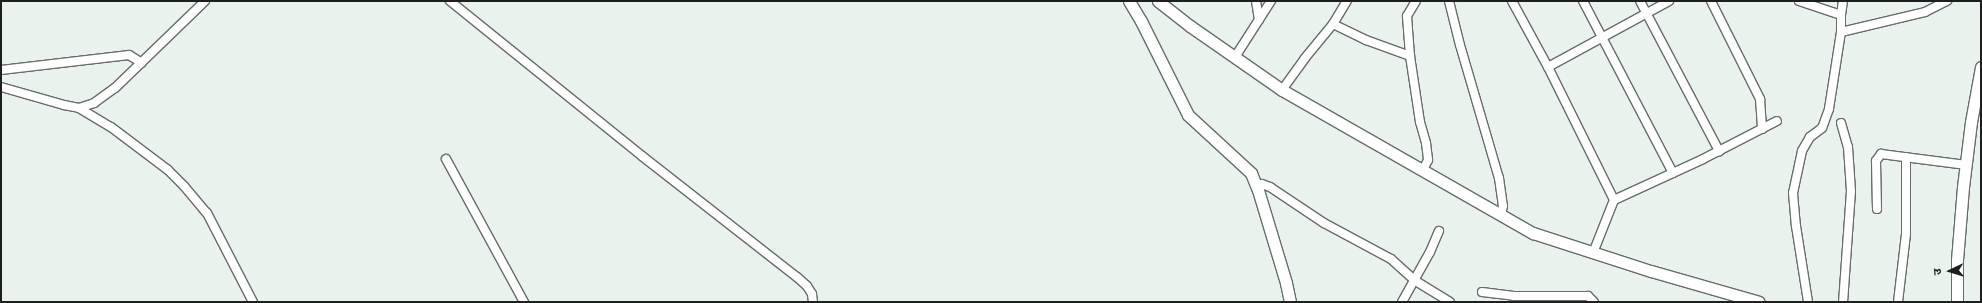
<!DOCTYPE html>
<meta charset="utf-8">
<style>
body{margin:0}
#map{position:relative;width:1982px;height:303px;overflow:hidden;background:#eaf2ed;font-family:"Sofia Sans Condensed","Noto Sans Devanagari",sans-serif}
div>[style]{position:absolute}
.roads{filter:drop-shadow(1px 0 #676d69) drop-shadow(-1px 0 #676d69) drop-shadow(0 1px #676d69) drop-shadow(0 -1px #676d69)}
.street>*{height:8px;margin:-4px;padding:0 4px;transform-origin:4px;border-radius:4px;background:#fff}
.secondary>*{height:11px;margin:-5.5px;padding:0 5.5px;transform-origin:5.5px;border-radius:5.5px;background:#fff}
span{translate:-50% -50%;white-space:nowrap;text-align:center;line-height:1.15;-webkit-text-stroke:3px #eaf2ed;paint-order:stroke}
.frame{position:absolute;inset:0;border:2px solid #1d1f1e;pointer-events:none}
.north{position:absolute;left:1930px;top:251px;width:40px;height:40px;-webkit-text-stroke:3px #eaf2ed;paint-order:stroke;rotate:266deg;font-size:11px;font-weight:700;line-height:16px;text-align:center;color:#1d1f1e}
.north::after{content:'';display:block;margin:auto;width:14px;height:18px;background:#1d1f1e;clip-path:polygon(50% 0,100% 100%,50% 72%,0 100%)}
</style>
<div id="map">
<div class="roads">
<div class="street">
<div style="left:450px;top:1px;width:247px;rotate:38.9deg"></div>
<div style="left:642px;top:156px;width:197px;rotate:38deg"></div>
<div style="left:797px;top:277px;width:13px;rotate:42deg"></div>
<div style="left:807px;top:286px;width:9px;rotate:58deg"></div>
<div style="left:812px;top:294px;width:8px;rotate:83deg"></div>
<div style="left:1256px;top:1px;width:19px;rotate:81deg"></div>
<div style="left:1449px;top:1px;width:45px;rotate:76deg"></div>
<div style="left:1460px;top:45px;width:139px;rotate:73.7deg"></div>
<div style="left:1499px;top:178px;width:28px;rotate:82deg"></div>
<div style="left:1503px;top:206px;width:9px;rotate:103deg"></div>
<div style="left:1512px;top:1px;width:75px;rotate:61.4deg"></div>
<div style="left:1548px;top:67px;width:148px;rotate:63.6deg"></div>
<div style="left:1614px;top:200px;width:98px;rotate:-24.7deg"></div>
<div style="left:1703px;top:159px;width:83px;rotate:-27.2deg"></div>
<div style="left:1583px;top:1px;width:194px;rotate:62.4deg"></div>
<div style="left:1640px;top:1px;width:170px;rotate:62.2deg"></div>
<div style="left:1711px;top:1px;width:110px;rotate:63.4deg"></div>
<div style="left:1760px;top:99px;width:30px;rotate:86deg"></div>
<div style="left:1799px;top:1px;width:44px;rotate:18.4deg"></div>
<div style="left:1841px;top:15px;width:17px;rotate:90deg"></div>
<div style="left:1841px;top:32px;width:78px;rotate:98.9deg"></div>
<div style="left:1829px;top:109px;width:20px;rotate:110deg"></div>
<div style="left:1822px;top:128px;width:15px;rotate:143deg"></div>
<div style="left:1810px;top:137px;width:16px;rotate:120deg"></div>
<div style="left:1802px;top:151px;width:43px;rotate:102.1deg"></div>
<div style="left:1793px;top:193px;width:33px;rotate:85deg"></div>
<div style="left:1796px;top:226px;width:77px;rotate:81deg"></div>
<div style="left:1841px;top:15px;width:14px;rotate:-82deg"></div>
<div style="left:1333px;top:24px;width:37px;rotate:26deg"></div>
<div style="left:1366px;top:40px;width:47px;rotate:20deg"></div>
<div style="left:1410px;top:56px;width:67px;rotate:81.4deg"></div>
<div style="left:1420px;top:122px;width:22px;rotate:74deg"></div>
<div style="left:1426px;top:143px;width:17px;rotate:83deg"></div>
<div style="left:1428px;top:160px;width:11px;rotate:117deg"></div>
<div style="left:1841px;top:32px;width:86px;rotate:-13.4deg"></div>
<div style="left:1925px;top:12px;width:25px;rotate:-27deg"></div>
<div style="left:1410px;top:56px;width:40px;rotate:-94.3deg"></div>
<div style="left:1407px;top:16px;width:17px;rotate:-59deg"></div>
<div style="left:1235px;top:57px;width:67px;rotate:-57.3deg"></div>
<div style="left:1548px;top:67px;width:138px;rotate:-28.6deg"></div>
<div style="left:1px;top:70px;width:129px;rotate:-6.7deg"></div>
<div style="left:129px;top:55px;width:15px;rotate:32deg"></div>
<div style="left:1px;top:87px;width:66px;rotate:15.9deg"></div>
<div style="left:64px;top:105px;width:15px;rotate:11deg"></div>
<div style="left:79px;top:108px;width:37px;rotate:31deg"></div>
<div style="left:111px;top:127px;width:71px;rotate:37deg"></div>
<div style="left:168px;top:170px;width:23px;rotate:45deg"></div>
<div style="left:184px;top:186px;width:35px;rotate:50deg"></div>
<div style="left:207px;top:213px;width:100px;rotate:62.7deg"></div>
<div style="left:1282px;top:90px;width:39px;rotate:-54deg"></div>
<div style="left:1305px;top:58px;width:44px;rotate:-50.5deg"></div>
<div style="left:1333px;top:24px;width:27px;rotate:-59deg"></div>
<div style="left:79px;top:108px;width:16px;rotate:-18deg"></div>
<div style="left:94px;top:103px;width:26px;rotate:-36deg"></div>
<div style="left:115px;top:88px;width:125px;rotate:-44deg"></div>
<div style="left:1841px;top:123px;width:25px;rotate:74deg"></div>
<div style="left:1848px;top:147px;width:44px;rotate:86.1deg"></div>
<div style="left:1851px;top:191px;width:111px;rotate:94.1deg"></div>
<div style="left:446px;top:159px;width:163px;rotate:61.4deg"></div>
<div style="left:1262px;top:184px;width:9px;rotate:21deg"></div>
<div style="left:1270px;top:187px;width:65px;rotate:33.7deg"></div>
<div style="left:1324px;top:223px;width:76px;rotate:28.2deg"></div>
<div style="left:1391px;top:259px;width:31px;rotate:42deg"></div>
<div style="left:1414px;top:280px;width:42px;rotate:31.4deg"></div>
<div style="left:1877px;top:209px;width:48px;rotate:-91.2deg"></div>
<div style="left:1876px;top:161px;width:9px;rotate:-54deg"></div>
<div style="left:1881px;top:154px;width:86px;rotate:7.4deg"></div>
<div style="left:1593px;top:253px;width:57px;rotate:-68.4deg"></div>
<div style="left:1482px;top:292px;width:32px;rotate:7deg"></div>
<div style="left:1514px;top:296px;width:74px"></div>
<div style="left:1588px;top:296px;width:8px;rotate:45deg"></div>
<div style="left:1402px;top:302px;width:57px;rotate:-60.8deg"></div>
<div style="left:1430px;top:252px;width:23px;rotate:-67deg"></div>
<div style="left:1898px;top:302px;width:68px;rotate:-83.3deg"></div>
<div style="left:1906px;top:234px;width:77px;rotate:-90deg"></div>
</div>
<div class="secondary">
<div style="left:1129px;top:1px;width:23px;rotate:59deg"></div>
<div style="left:1141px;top:21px;width:105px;rotate:63.4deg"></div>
<div style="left:1188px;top:115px;width:86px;rotate:42.6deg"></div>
<div style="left:1251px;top:173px;width:18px;rotate:68deg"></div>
<div style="left:1258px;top:190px;width:97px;rotate:73.2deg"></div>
<div style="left:1286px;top:283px;width:19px;rotate:78deg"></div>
<div style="left:1158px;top:1px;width:41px;rotate:38deg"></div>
<div style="left:1190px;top:26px;width:112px;rotate:34.8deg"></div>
<div style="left:1282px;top:90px;width:289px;rotate:29.7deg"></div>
<div style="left:1533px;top:233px;width:124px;rotate:17.9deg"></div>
<div style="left:1651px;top:271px;width:112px;rotate:16deg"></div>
<div style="left:1957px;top:302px;width:42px;rotate:-90deg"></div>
<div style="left:1957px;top:260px;width:73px;rotate:-85.3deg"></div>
<div style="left:1963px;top:187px;width:65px;rotate:-83deg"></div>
<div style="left:1971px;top:122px;width:56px;rotate:-79.7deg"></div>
</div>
</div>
<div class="frame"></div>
<div class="north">उ</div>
</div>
